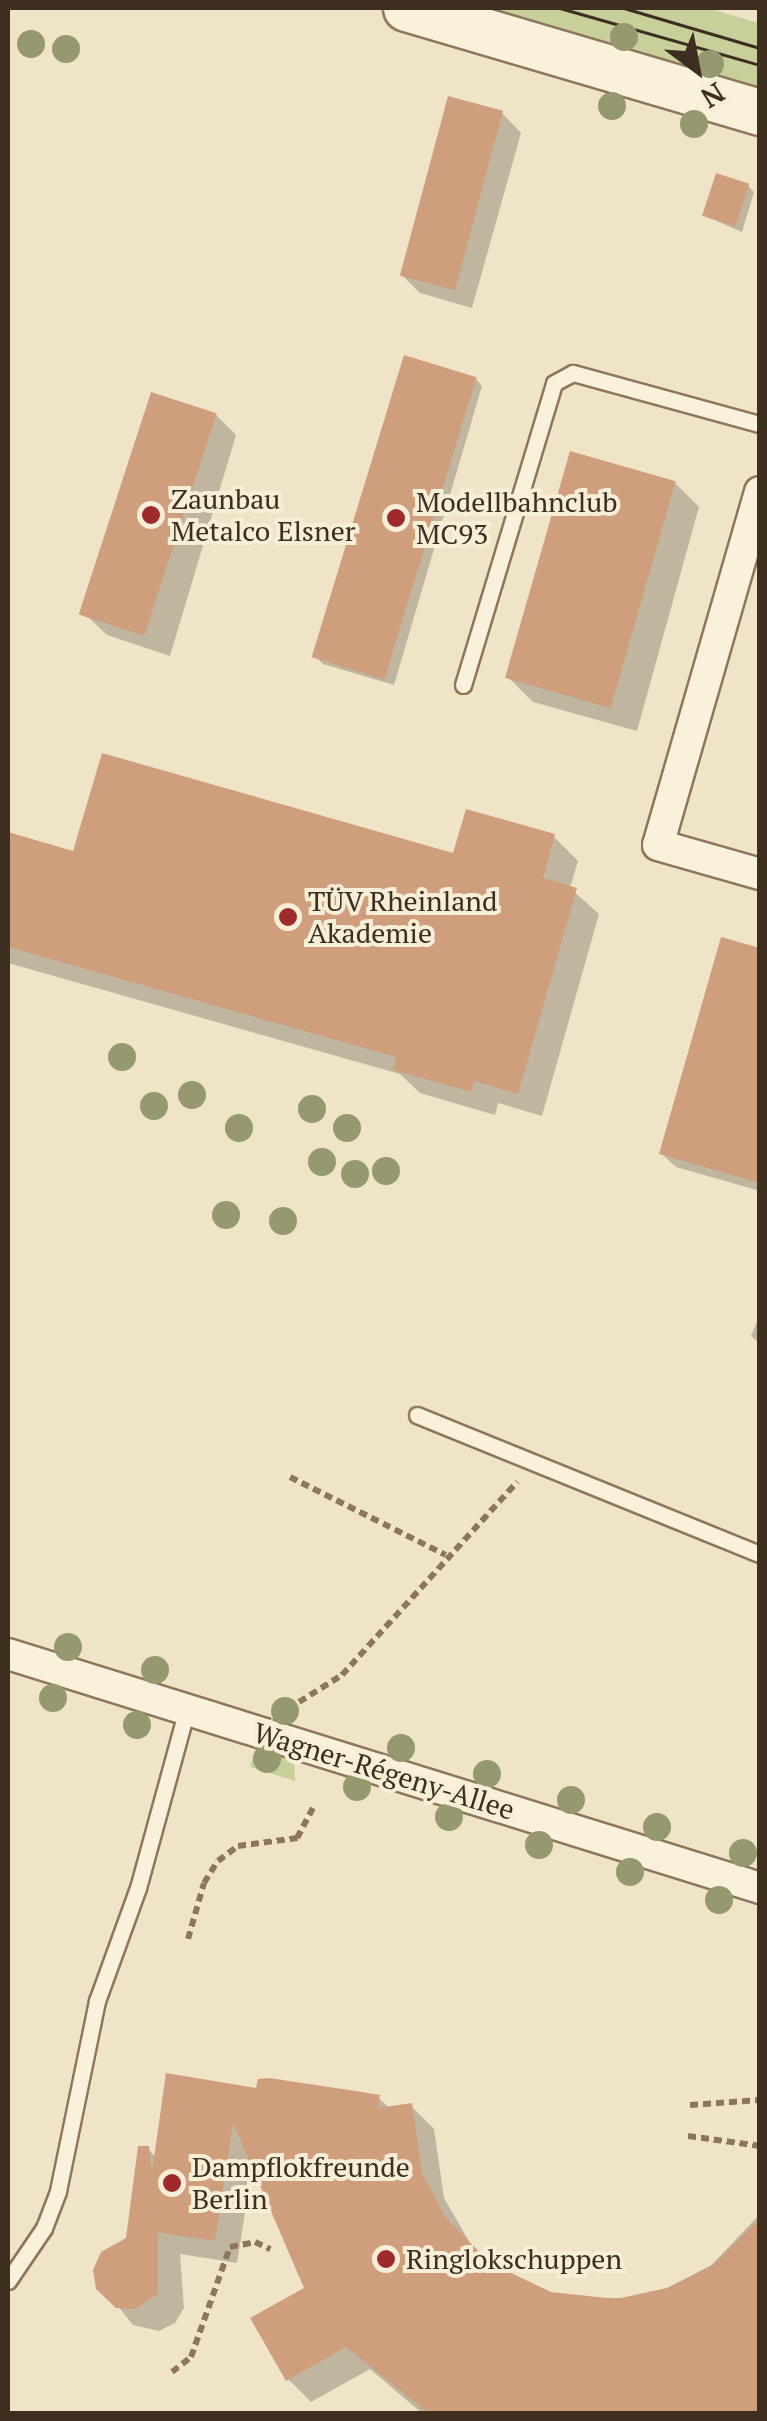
<!DOCTYPE html>
<meta charset="utf-8">
<style>
body{margin:0}
#map{position:relative;width:767px;height:2421px;overflow:hidden;background:#f0e4c8;font-family:"PT Serif",serif}
div>[style]{position:absolute}
.green>*{inset:0;background:#c9cf9b}
.shadow>*{inset:0;background:#0003}
.building>*{inset:0;background:#cf9f7d;transform-origin:0 0}
.path>*{height:6px;margin-top:-3px;transform-origin:0;background:repeating-linear-gradient(90deg,#8d765c 0 8px,transparent 0 13px)}
.roads{filter:drop-shadow(2px 0 #8d765c) drop-shadow(-2px 0 #8d765c) drop-shadow(0 2px #8d765c) drop-shadow(0 -2px #8d765c)}
.lane>*{height:15px;margin:-7.5px;padding:0 7.5px;transform-origin:7.5px;border-radius:7.5px;background:#faf1dc}
.street>*{height:30px;margin:-15px;padding:0 15px;transform-origin:15px;border-radius:15px;background:#faf1dc}
.secondary>*{height:45px;margin:-22.5px;padding:0 22.5px;transform-origin:22.5px;border-radius:22.5px;background:#faf1dc}
.tram>*{height:2.5px;margin:-1.25px;padding:0 1.25px;transform-origin:1.25px;border-radius:1.25px;background:#3d2e20}
.trees>*{width:28px;height:28px;margin:-14px;border-radius:50%;background:#96986f}
.dots>*{width:28px;height:28px;translate:-50% -50%;box-sizing:border-box;border:5px solid #f7eed8;border-radius:50%}
span{translate:-50% -50%;white-space:nowrap;text-align:center;line-height:1.15;-webkit-text-stroke:8px #f7eed8;paint-order:stroke}
.poi-label{font-size:28px;color:#3d2e20}
.left{translate:0 -50%;text-align:left}
.street-label{font-size:28px;color:#3d2e20}
.frame{position:absolute;inset:0;border:10px solid #3d2e20;pointer-events:none}
.north{position:absolute;left:647px;top:20px;width:100px;height:100px;-webkit-text-stroke:8px #f7eed8;paint-order:stroke;rotate:148deg;font-size:28px;font-weight:700;line-height:40px;text-align:center;color:#3d2e20}
.north::after{content:'';display:block;margin:auto;width:35px;height:45px;background:#3d2e20;clip-path:polygon(50% 0,100% 100%,50% 72%,0 100%)}
</style>
<div id="map">
<div class="green">
<div style="clip-path:polygon(469px 8px,707px 8px,759px 23px,759px 91px)"></div>
<div style="clip-path:polygon(257px 1743px,294px 1755px,295px 1781px,250px 1767px)"></div>
</div>
<div class="shadow">
<div style="clip-path:polygon(502px 113px,521px 133px,472px 308px,420px 293px,401px 274px)"></div>
<div style="clip-path:polygon(748px 186px,754px 192px,742px 232px,705px 216px)"></div>
<div style="clip-path:polygon(476px 379px,482px 386px,394px 685px,323px 664px,317px 658px)"></div>
<div style="clip-path:polygon(216px 415px,236px 435px,170px 656px,107px 635px,87px 616px)"></div>
<div style="clip-path:polygon(675px 483px,699px 507px,637px 731px,533px 702px,509px 678px)"></div>
<div style="clip-path:polygon(8px 835px,75px 854px,455px 856px,554px 837px,578px 861px,570px 888px,599px 914px,542px 1116px,498px 1103px,495px 1115px,420px 1093px,400px 1074px,8px 963px)"></div>
<div style="clip-path:polygon(760px 951px,760px 1191px,676px 1167px,662px 1154px)"></div>
<div style="clip-path:polygon(760px 1314px,760px 1344px,751px 1336px)"></div>
<div style="clip-path:polygon(258px 2091px,378px 2097px,390px 2109px,411px 2106px,434px 2129px,444px 2198px,473px 2248px,499px 2272px,564px 2298px,642px 2298px,704px 2273px,760px 2214px,760px 2414px,423px 2414px,370px 2369px,311px 2402px,288px 2379px,307px 2289px,253px 2163px,237px 2263px,180px 2254px,184px 2308px,175px 2323px,159px 2331px,133px 2325px,96px 2279px,128px 2239px,148px 2149px,156px 2157px)"></div>
</div>
<div class="building">
<div style="left:448px;top:96px;width:57px;height:186px;rotate:15deg"></div>
<div style="left:716px;top:173px;width:35px;height:45px;rotate:18deg"></div>
<div style="left:404px;top:355px;width:76px;height:316px;rotate:17deg"></div>
<div style="left:151px;top:392px;width:69px;height:234px;rotate:18deg"></div>
<div style="left:570px;top:451px;width:110px;height:236px;rotate:16deg"></div>
<div style="clip-path:polygon(102px 753px,453px 853px,466px 809px,555px 834px,543px 878px,577px 888px,518px 1094px,474px 1081px,471px 1092px,393px 1070px,396px 1057px,8px 947px,8px 832px,73px 851px)"></div>
<div style="clip-path:polygon(721px 937px,760px 948px,760px 1183px,659px 1154px)"></div>
<div style="clip-path:polygon(166px 2073px,256px 2088px,258px 2079px,269px 2078px,349px 2090px,380px 2095px,378px 2108px,412px 2103px,422px 2173px,446px 2218px,490px 2263px,551px 2292px,616px 2299px,667px 2288px,714px 2264px,760px 2218px,760px 2414px,430px 2414px,346px 2347px,286px 2381px,250px 2318px,304px 2288px,233px 2123px,215px 2241px,158px 2232px,158px 2294px,135px 2309px,116px 2308px,96px 2289px,93px 2270px,101px 2252px,126px 2238px,138px 2146px,149px 2146px,152px 2172px)"></div>
</div>
<div class="path">
<div style="left:290px;top:1477px;width:174px;rotate:26.6deg"></div>
<div style="left:299px;top:1702px;width:51px;rotate:-32.1deg"></div>
<div style="left:342px;top:1675px;width:261px;rotate:-47.8deg"></div>
<div style="left:188px;top:1939px;width:58px;rotate:-74.1deg"></div>
<div style="left:204px;top:1883px;width:26px;rotate:-58deg"></div>
<div style="left:218px;top:1861px;width:25px;rotate:-37deg"></div>
<div style="left:238px;top:1846px;width:60px;rotate:-7.7deg"></div>
<div style="left:297px;top:1838px;width:34px;rotate:-62deg"></div>
<div style="left:690px;top:2105px;width:70px;rotate:-4.1deg"></div>
<div style="left:688px;top:2136px;width:73px;rotate:7.9deg"></div>
<div style="left:172px;top:2372px;width:24px;rotate:-38deg"></div>
<div style="left:191px;top:2357px;width:117px;rotate:-70.5deg"></div>
<div style="left:230px;top:2247px;width:25px;rotate:-11deg"></div>
<div style="left:255px;top:2242px;width:17px;rotate:25deg"></div>
</div>
<div class="roads">
<div class="lane">
<div style="left:463px;top:685px;width:315px;rotate:-73.2deg"></div>
<div style="left:554px;top:383px;width:21px;rotate:-28deg"></div>
<div style="left:573px;top:373px;width:194px;rotate:15.3deg"></div>
<div style="left:417px;top:1415px;width:370px;rotate:22.1deg"></div>
<div style="left:8px;top:2281px;width:64px;rotate:-55.8deg"></div>
<div style="left:44px;top:2228px;width:40px;rotate:-69deg"></div>
<div style="left:58px;top:2191px;width:194px;rotate:-78.4deg"></div>
<div style="left:97px;top:2001px;width:120px;rotate:-70.1deg"></div>
<div style="left:138px;top:1888px;width:186px;rotate:-74.7deg"></div>
</div>
<div class="street">
<div style="left:760px;top:492px;width:367px;rotate:106.1deg"></div>
<div style="left:658px;top:845px;width:106px;rotate:15.9deg"></div>
<div style="left:8px;top:1654px;width:788px;rotate:17.28deg"></div>
</div>
<div class="secondary">
<div style="left:406px;top:8px;width:369px;rotate:16.4deg"></div>
</div>
</div>
<div class="tram">
<div style="left:560px;top:8px;width:208px;rotate:15.9deg"></div>
<div style="left:624px;top:8px;width:142px;rotate:16.4deg"></div>
</div>
<div class="trees">
<div style="left:624px;top:37px"></div>
<div style="left:31px;top:44px"></div>
<div style="left:66px;top:49px"></div>
<div style="left:710px;top:64px"></div>
<div style="left:612px;top:106px"></div>
<div style="left:694px;top:124px"></div>
<div style="left:122px;top:1057px"></div>
<div style="left:192px;top:1095px"></div>
<div style="left:154px;top:1106px"></div>
<div style="left:312px;top:1109px"></div>
<div style="left:239px;top:1128px"></div>
<div style="left:347px;top:1128px"></div>
<div style="left:322px;top:1162px"></div>
<div style="left:386px;top:1171px"></div>
<div style="left:355px;top:1174px"></div>
<div style="left:226px;top:1215px"></div>
<div style="left:283px;top:1221px"></div>
<div style="left:68px;top:1647px"></div>
<div style="left:155px;top:1670px"></div>
<div style="left:53px;top:1698px"></div>
<div style="left:285px;top:1711px"></div>
<div style="left:137px;top:1725px"></div>
<div style="left:401px;top:1748px"></div>
<div style="left:267px;top:1759px"></div>
<div style="left:487px;top:1774px"></div>
<div style="left:357px;top:1787px"></div>
<div style="left:571px;top:1800px"></div>
<div style="left:449px;top:1817px"></div>
<div style="left:657px;top:1827px"></div>
<div style="left:539px;top:1845px"></div>
<div style="left:743px;top:1853px"></div>
<div style="left:630px;top:1872px"></div>
<div style="left:719px;top:1900px"></div>
</div>
<div class="dots">
<div style="left:151px;top:515px;background:#9e2a2b"></div>
<div style="left:396px;top:518px;background:#9e2a2b"></div>
<div style="left:288px;top:917px;background:#9e2a2b"></div>
<div style="left:172px;top:2183px;background:#9e2a2b"></div>
<div style="left:386px;top:2259px;background:#9e2a2b"></div>
</div>
<div class="poi-label">
<span class="left" style="left:171px;top:515px">Zaunbau<br>Metalco Elsner</span>
<span class="left" style="left:416px;top:518px">Modellbahnclub<br>MC93</span>
<span class="left" style="left:308px;top:917px">TÜV Rheinland<br>Akademie</span>
<span class="left" style="left:192px;top:2183px">Dampflokfreunde<br>Berlin</span>
<span class="left" style="left:406px;top:2259px">Ringlokschuppen</span>
</div>
<div class="street-label">
<span style="left:384px;top:1771px;rotate:17deg">Wagner-Régeny-Allee</span>
</div>
<div class="frame"></div>
<div class="north">N</div>
</div>
